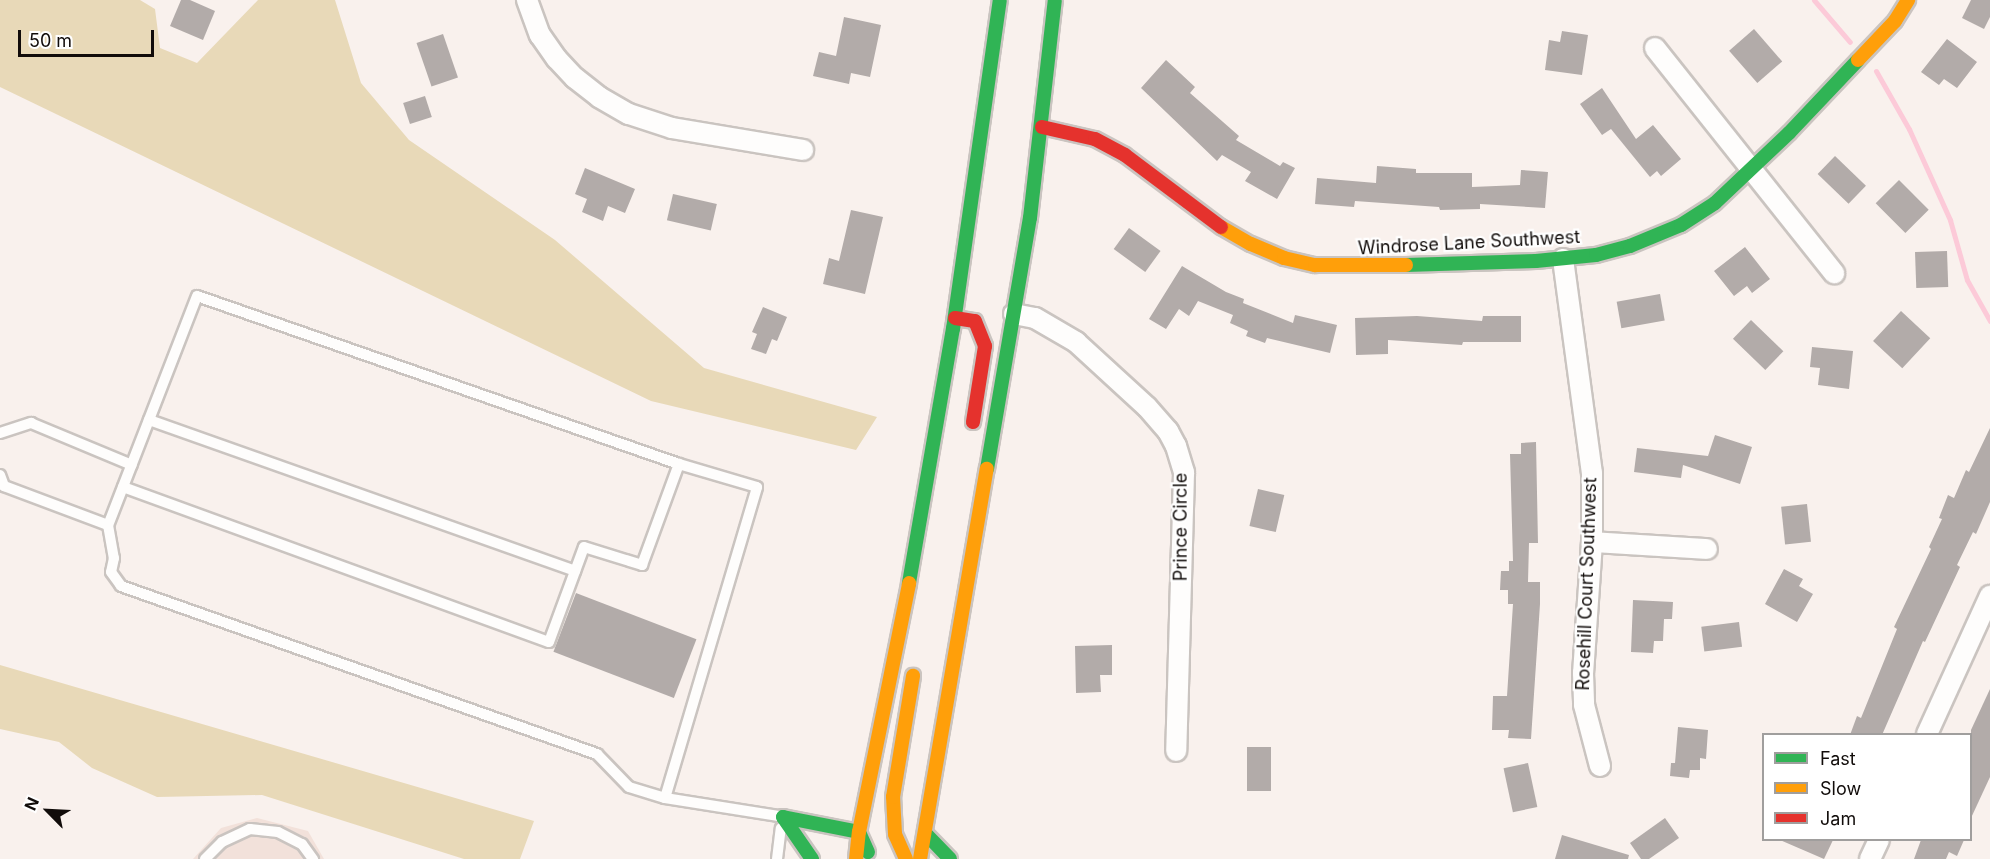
<!DOCTYPE html>
<style>
body{margin:0}
#map{position:relative;width:1990px;height:859px;overflow:hidden;background:#f9f1ed;font-family:Inter,sans-serif}
div>[style]{position:absolute}
.built>*{inset:0;background:#f2e1da}
.green>*{inset:0;background:#e8d9b8}
.stream>*{height:5px;margin:-2.5px;padding:0 2.5px;transform-origin:2.5px;border-radius:2.5px;background:#fccad8}
.building>*{inset:0;background:#b2aba9;transform-origin:0 0}
.roads{filter:drop-shadow(2px 0 #cac4c0) drop-shadow(-2px 0 #cac4c0) drop-shadow(0 2px #cac4c0) drop-shadow(0 -2px #cac4c0)}
.lane>*{height:10px;margin:-5px;padding:0 5px;transform-origin:5px;border-radius:5px;background:#fefdfc}
.street>*{height:20px;margin:-10px;padding:0 10px;transform-origin:10px;border-radius:10px;background:#fefdfc}
.fast>*{height:14px;margin:-7px;padding:0 7px;transform-origin:7px;border-radius:7px;background:#30b455}
.slow>*{height:14px;margin:-7px;padding:0 7px;transform-origin:7px;border-radius:7px;background:#ff9f0a}
.jam>*{height:14px;margin:-7px;padding:0 7px;transform-origin:7px;border-radius:7px;background:#e5322d}
span{translate:-50% -50%;white-space:nowrap;text-align:center;line-height:1.15;-webkit-text-stroke:4.5px #fff;paint-order:stroke}
.street-label{font-size:18px;color:#110c0a}
.legend{position:absolute;left:1762px;top:733px;width:210px;height:108px;box-sizing:border-box;background:#fff;border:2px solid #a09e9d;margin:0;padding:8px 10px;list-style:none;font-size:18px;color:#110c0a}
.legend li{display:flex;align-items:center;gap:12px;height:30px}
.legend b{width:30px;border:2px solid #a09e9d}
.north{position:absolute;left:18px;top:781px;width:60px;height:60px;-webkit-text-stroke:4px #fff;paint-order:stroke;rotate:294deg;font-size:16px;font-weight:700;line-height:24px;text-align:center;color:#110c0a}
.north::after{content:'';display:block;margin:auto;width:21px;height:27px;background:#110c0a;clip-path:polygon(50% 0,100% 100%,50% 72%,0 100%)}
.scale{position:absolute;left:18px;top:30px;width:136px;height:27px;box-sizing:border-box;border:3px solid #110c0a;border-top:0;padding-left:8px;font-size:18px;line-height:21px;white-space:nowrap;color:#110c0a;-webkit-text-stroke:4px #fff;paint-order:stroke}
</style>
<div id="map">
<div class="built">
<div style="clip-path:polygon(257px 818px,308px 831px,324px 859px,193px 859px,221px 828px)"></div>
</div>
<div class="green">
<div style="clip-path:polygon(0 0,140px 0,155px 9px,160px 48px,197px 63px,258px 0,335px 0,361px 83px,409px 140px,555px 240px,704px 368px,877px 417px,856px 450px,651px 401px,0 87px)"></div>
<div style="clip-path:polygon(0 665px,534px 821px,520px 859px,464px 859px,262px 795px,157px 797px,92px 768px,59px 742px,0 729px)"></div>
</div>
<div class="stream">
<div style="left:1814px;top:0;width:55px;rotate:49.4deg"></div>
<div style="left:1876px;top:71px;width:67px;rotate:60.4deg"></div>
<div style="left:1909px;top:129px;width:100px;rotate:65.7deg"></div>
<div style="left:1950px;top:220px;width:62px;rotate:74.2deg"></div>
<div style="left:1967px;top:280px;width:47px;rotate:60.7deg"></div>
</div>
<div class="building">
<div style="clip-path:polygon(181px 0,190px 0,215px 11px,203px 40px,170px 26px)"></div>
<div style="clip-path:polygon(1971px 0,1990px 0,1990px 17px,1984px 29px,1962px 18px)"></div>
<div style="clip-path:polygon(844px 17px,881px 25px,870px 77px,851px 73px,849px 84px,813px 76px,819px 52px,836px 56px)"></div>
<div style="left:1754px;top:29px;width:43px;height:33px;rotate:49deg"></div>
<div style="clip-path:polygon(1562px 31px,1588px 35px,1582px 75px,1545px 70px,1549px 40px,1560px 42px)"></div>
<div style="left:443px;top:34px;width:46px;height:28px;rotate:71deg"></div>
<div style="clip-path:polygon(1947px 39px,1977px 62px,1957px 88px,1944px 79px,1939px 85px,1921px 72px)"></div>
<div style="clip-path:polygon(1166px 60px,1195px 87px,1190px 93px,1239px 136px,1236px 140px,1280px 166px,1283px 162px,1295px 168px,1277px 199px,1245px 181px,1251px 172px,1222px 155px,1217px 161px,1141px 88px)"></div>
<div style="clip-path:polygon(1602px 88px,1636px 139px,1653px 125px,1681px 159px,1661px 176px,1657px 171px,1650px 177px,1611px 129px,1602px 135px,1580px 104px)"></div>
<div style="left:425px;top:96px;width:22px;height:23px;rotate:72deg"></div>
<div style="left:1835px;top:156px;width:43px;height:25px;rotate:44deg"></div>
<div style="clip-path:polygon(1377px 166px,1416px 169px,1416px 173px,1472px 173px,1472px 187px,1520px 185px,1521px 170px,1548px 172px,1545px 208px,1480px 204px,1480px 209px,1440px 210px,1439px 207px,1355px 201px,1354px 207px,1315px 204px,1317px 178px,1376px 183px)"></div>
<div style="clip-path:polygon(585px 168px,635px 189px,625px 213px,608px 206px,603px 221px,582px 212px,587px 199px,575px 194px)"></div>
<div style="left:1899px;top:180px;width:42px;height:33px;rotate:45deg"></div>
<div style="left:673px;top:194px;width:45px;height:27px;rotate:13deg"></div>
<div style="clip-path:polygon(851px 210px,883px 217px,865px 294px,823px 284px,829px 258px,839px 261px)"></div>
<div style="left:1129px;top:228px;width:39px;height:26px;rotate:36deg"></div>
<div style="clip-path:polygon(1745px 247px,1770px 279px,1752px 293px,1747px 286px,1734px 296px,1714px 271px)"></div>
<div style="left:1947px;top:251px;width:36px;height:32px;rotate:88deg"></div>
<div style="clip-path:polygon(1182px 266px,1226px 292px,1244px 299px,1243px 303px,1293px 323px,1295px 315px,1337px 325px,1330px 353px,1267px 338px,1265px 343px,1246px 336px,1248px 331px,1230px 323px,1233px 315px,1198px 301px,1189px 316px,1179px 309px,1166px 329px,1149px 319px)"></div>
<div style="left:1660px;top:294px;width:27px;height:44px;rotate:80deg"></div>
<div style="clip-path:polygon(763px 307px,787px 317px,777px 341px,772px 339px,766px 354px,751px 349px,757px 334px,752px 332px)"></div>
<div style="left:1901px;top:311px;width:40px;height:41px;rotate:43deg"></div>
<div style="clip-path:polygon(1417px 316px,1482px 321px,1483px 316px,1521px 316px,1521px 342px,1463px 342px,1462px 345px,1388px 340px,1388px 354px,1356px 355px,1355px 318px)"></div>
<div style="left:1751px;top:320px;width:45px;height:26px;rotate:44deg"></div>
<div style="clip-path:polygon(1812px 347px,1853px 351px,1849px 389px,1818px 385px,1820px 368px,1810px 367px)"></div>
<div style="clip-path:polygon(1990px 428px,1990px 502px,1976px 534px,1973px 532px,1957px 565px,1960px 567px,1925px 642px,1923px 641px,1882px 735px,1850px 735px,1857px 716px,1861px 718px,1897px 629px,1894px 627px,1931px 549px,1929px 547px,1942px 519px,1939px 518px,1948px 495px,1954px 498px,1966px 470px,1969px 472px)"></div>
<div style="clip-path:polygon(1715px 435px,1752px 447px,1740px 484px,1683px 465px,1681px 478px,1634px 472px,1637px 448px,1708px 456px)"></div>
<div style="clip-path:polygon(1536px 442px,1538px 543px,1529px 543px,1528px 582px,1540px 582px,1540px 604px,1531px 739px,1508px 738px,1509px 730px,1492px 730px,1493px 696px,1507px 696px,1513px 604px,1508px 604px,1508px 590px,1500px 590px,1501px 571px,1509px 571px,1509px 561px,1513px 561px,1510px 454px,1521px 454px,1521px 443px)"></div>
<div style="left:1258px;top:489px;width:27px;height:38px;rotate:13deg"></div>
<div style="left:1807px;top:504px;width:38px;height:26px;rotate:84deg"></div>
<div style="clip-path:polygon(1784px 569px,1803px 579px,1799px 586px,1813px 594px,1797px 622px,1765px 604px)"></div>
<div style="left:576px;top:593px;width:129px;height:63px;rotate:21deg"></div>
<div style="clip-path:polygon(1633px 600px,1673px 602px,1672px 619px,1664px 619px,1663px 641px,1654px 641px,1653px 653px,1631px 652px)"></div>
<div style="left:1739px;top:622px;width:25px;height:38px;rotate:83deg"></div>
<div style="clip-path:polygon(1112px 645px,1112px 675px,1100px 675px,1101px 692px,1076px 693px,1075px 646px)"></div>
<div style="clip-path:polygon(1990px 689px,1990px 777px,1971px 818px,1971px 730px)"></div>
<div style="clip-path:polygon(1678px 727px,1708px 730px,1706px 759px,1700px 758px,1700px 770px,1690px 770px,1689px 778px,1670px 776px,1671px 763px,1675px 763px)"></div>
<div style="left:1247px;top:747px;width:24px;height:44px"></div>
<div style="left:1528px;top:763px;width:45px;height:25px;rotate:78deg"></div>
<div style="clip-path:polygon(1665px 818px,1679px 838px,1649px 859px,1641px 859px,1630px 843px)"></div>
<div style="clip-path:polygon(1562px 835px,1629px 855px,1628px 859px,1555px 859px)"></div>
<div style="clip-path:polygon(1780px 840px,1833px 840px,1824px 859px)"></div>
<div style="clip-path:polygon(1921px 840px,1964px 840px,1957px 856px,1949px 852px,1946px 859px,1914px 859px)"></div>
</div>
<div class="roads">
<div class="lane">
<div style="left:149px;top:420px;width:452px;rotate:19.5deg"></div>
<div style="left:0;top:433px;width:33px;rotate:-18deg"></div>
<div style="left:31px;top:423px;width:109px;rotate:22.6deg"></div>
<div style="left:0;top:475px;width:12px;rotate:70deg"></div>
<div style="left:4px;top:486px;width:111px;rotate:20.6deg"></div>
<div style="left:123px;top:487px;width:453px;rotate:20deg"></div>
<div style="left:549px;top:642px;width:101px;rotate:-69.8deg"></div>
<div style="left:584px;top:547px;width:61px;rotate:17.2deg"></div>
<div style="left:642px;top:565px;width:108px;rotate:-69.9deg"></div>
<div style="left:665px;top:798px;width:324px;rotate:-73.5deg"></div>
<div style="left:757px;top:487px;width:81px;rotate:-163.6deg"></div>
<div style="left:679px;top:464px;width:510px;rotate:-160.78deg"></div>
<div style="left:197px;top:296px;width:246px;rotate:111.2deg"></div>
<div style="left:108px;top:525px;width:34px;rotate:80deg"></div>
<div style="left:114px;top:558px;width:14px;rotate:102deg"></div>
<div style="left:111px;top:572px;width:17px;rotate:54deg"></div>
<div style="left:121px;top:586px;width:505px;rotate:19.44deg"></div>
<div style="left:597px;top:754px;width:46px;rotate:45.9deg"></div>
<div style="left:629px;top:787px;width:38px;rotate:17deg"></div>
<div style="left:665px;top:798px;width:115px;rotate:9deg"></div>
<div style="left:205px;top:859px;width:24px;rotate:-45deg"></div>
<div style="left:222px;top:842px;width:31px;rotate:-25deg"></div>
<div style="left:250px;top:829px;width:28px;rotate:6deg"></div>
<div style="left:278px;top:832px;width:27px;rotate:27deg"></div>
<div style="left:302px;top:844px;width:19px;rotate:54deg"></div>
<div style="left:777px;top:859px;width:31px;rotate:-83deg"></div>
</div>
<div class="street">
<div style="left:527px;top:0;width:37px;rotate:70deg"></div>
<div style="left:540px;top:35px;width:29px;rotate:55deg"></div>
<div style="left:557px;top:59px;width:26px;rotate:47deg"></div>
<div style="left:575px;top:78px;width:31px;rotate:38deg"></div>
<div style="left:599px;top:97px;width:34px;rotate:30deg"></div>
<div style="left:629px;top:114px;width:45px;rotate:18deg"></div>
<div style="left:672px;top:128px;width:133px;rotate:9.5deg"></div>
<div style="left:1655px;top:48px;width:288px;rotate:51.5deg"></div>
<div style="left:1563px;top:259px;width:216px;rotate:82.3deg"></div>
<div style="left:1592px;top:473px;width:69px;rotate:90deg"></div>
<div style="left:1592px;top:542px;width:131px;rotate:93.9deg"></div>
<div style="left:1583px;top:673px;width:32px;rotate:88deg"></div>
<div style="left:1584px;top:705px;width:63px;rotate:75.3deg"></div>
<div style="left:1014px;top:314px;width:21px;rotate:11deg"></div>
<div style="left:1035px;top:318px;width:48px;rotate:30.3deg"></div>
<div style="left:1076px;top:342px;width:96px;rotate:42.5deg"></div>
<div style="left:1147px;top:407px;width:32px;rotate:49deg"></div>
<div style="left:1168px;top:431px;width:17px;rotate:62deg"></div>
<div style="left:1176px;top:446px;width:28px;rotate:73deg"></div>
<div style="left:1184px;top:473px;width:278px;rotate:91.6deg"></div>
<div style="left:1592px;top:542px;width:115px;rotate:3.5deg"></div>
<div style="left:1927px;top:734px;width:152px;rotate:-65.5deg"></div>
<div style="left:1870px;top:859px;width:21px;rotate:-65deg"></div>
</div>
<div class="fast">
<div style="left:1406px;top:265px;width:130px;rotate:-1.8deg"></div>
<div style="left:1536px;top:261px;width:60px;rotate:-5.7deg"></div>
<div style="left:1596px;top:255px;width:35px;rotate:-15deg"></div>
<div style="left:1630px;top:246px;width:55px;rotate:-22.4deg"></div>
<div style="left:1681px;top:225px;width:40px;rotate:-32.9deg"></div>
<div style="left:1715px;top:203px;width:102px;rotate:-43.4deg"></div>
<div style="left:1789px;top:133px;width:100px;rotate:-46.6deg"></div>
<div style="left:987px;top:469px;width:255px;rotate:-80.3deg"></div>
<div style="left:1030px;top:218px;width:219px;rotate:-83.5deg"></div>
<div style="left:909px;top:583px;width:258px;rotate:-80.2deg"></div>
<div style="left:953px;top:329px;width:332px;rotate:-81.9deg"></div>
<div style="left:783px;top:817px;width:77px;rotate:11.2deg"></div>
<div style="left:859px;top:832px;width:22px;rotate:66deg"></div>
<div style="left:783px;top:817px;width:51px;rotate:55.4deg"></div>
<div style="left:925px;top:833px;width:36px;rotate:46deg"></div>
</div>
<div class="slow">
<div style="left:1858px;top:60px;width:54px;rotate:-46.5deg"></div>
<div style="left:1895px;top:21px;width:25px;rotate:-58deg"></div>
<div style="left:1221px;top:227px;width:34px;rotate:30deg"></div>
<div style="left:1251px;top:244px;width:36px;rotate:23deg"></div>
<div style="left:1284px;top:258px;width:32px;rotate:13deg"></div>
<div style="left:1315px;top:265px;width:91px"></div>
<div style="left:856px;top:859px;width:27px;rotate:-84deg"></div>
<div style="left:859px;top:832px;width:254px;rotate:-78.6deg"></div>
<div style="left:906px;top:859px;width:27px;rotate:-114deg"></div>
<div style="left:895px;top:834px;width:37px;rotate:-93deg"></div>
<div style="left:893px;top:797px;width:123px;rotate:-80.6deg"></div>
<div style="left:920px;top:859px;width:396px;rotate:-80.3deg"></div>
</div>
<div class="jam">
<div style="left:1042px;top:127px;width:54px;rotate:12.8deg"></div>
<div style="left:1095px;top:139px;width:34px;rotate:28deg"></div>
<div style="left:1125px;top:155px;width:120px;rotate:36.9deg"></div>
<div style="left:955px;top:318px;width:20px;rotate:9deg"></div>
<div style="left:975px;top:321px;width:27px;rotate:68deg"></div>
<div style="left:985px;top:346px;width:77px;rotate:99deg"></div>
</div>
</div>
<div class="street-label">
<span style="left:1469px;top:243px;rotate:-3deg">Windrose Lane Southwest</span>
<span style="left:1181px;top:527px;rotate:-90deg">Prince Circle</span>
<span style="left:1587px;top:584px;rotate:-88deg">Rosehill Court Southwest</span>
</div>
<ul class="legend">
<li><b style="height:8px;background:#30b455"></b>Fast</li>
<li><b style="height:8px;background:#ff9f0a"></b>Slow</li>
<li><b style="height:8px;background:#e5322d"></b>Jam</li>
</ul>
<div class="north">N</div>
<div class="scale">50 m</div>
</div>
